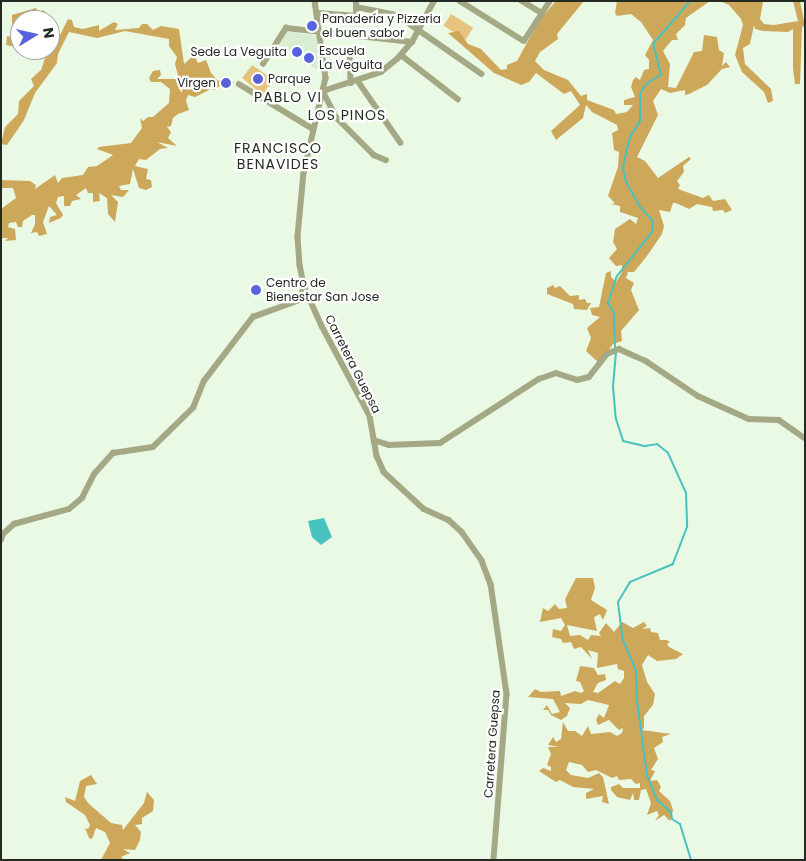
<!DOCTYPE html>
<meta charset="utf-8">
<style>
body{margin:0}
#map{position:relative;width:806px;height:861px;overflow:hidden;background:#e9f9e4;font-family:Poppins,sans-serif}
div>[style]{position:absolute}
.built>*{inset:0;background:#d8edd2}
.green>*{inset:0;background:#e6c37e;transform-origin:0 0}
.forest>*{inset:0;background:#cea85a}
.water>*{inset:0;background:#48c2bf}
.stream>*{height:2px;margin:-1px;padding:0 1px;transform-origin:1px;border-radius:1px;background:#48c2bf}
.minor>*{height:5.5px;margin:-2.75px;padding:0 2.75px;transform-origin:2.75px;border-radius:2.75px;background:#a5a885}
.dots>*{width:14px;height:14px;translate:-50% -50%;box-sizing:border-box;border:2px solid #fff;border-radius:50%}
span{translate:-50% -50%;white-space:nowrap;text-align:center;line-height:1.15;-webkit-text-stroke:4.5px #fff;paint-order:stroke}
.poi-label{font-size:12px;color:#242a23}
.left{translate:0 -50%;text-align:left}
.right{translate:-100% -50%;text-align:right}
.street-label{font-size:12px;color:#242a23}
.neighbourhood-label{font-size:14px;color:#232f20;letter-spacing:1px}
.frame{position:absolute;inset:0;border:2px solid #242a23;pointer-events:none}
.north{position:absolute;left:10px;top:10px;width:50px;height:50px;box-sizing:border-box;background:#fff;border:1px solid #a7aaa7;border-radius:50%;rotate:81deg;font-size:14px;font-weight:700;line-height:20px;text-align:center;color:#242a23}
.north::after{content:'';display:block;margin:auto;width:18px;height:22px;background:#5763da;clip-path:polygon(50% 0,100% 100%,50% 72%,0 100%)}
</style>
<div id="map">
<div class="built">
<div style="clip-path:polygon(284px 31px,316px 36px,321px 72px,277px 43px)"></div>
</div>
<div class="green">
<div style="left:451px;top:14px;width:26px;height:14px;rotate:32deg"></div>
<div style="clip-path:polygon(252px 65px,274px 80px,264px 93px,265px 97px,242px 78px)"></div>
</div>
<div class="forest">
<div style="clip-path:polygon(584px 1px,557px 34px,558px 39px,540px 52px,535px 61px,544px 70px,568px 80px,581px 96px,587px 94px,587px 100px,614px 110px,616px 114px,627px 112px,633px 105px,624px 105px,624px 100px,635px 97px,631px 87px,633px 80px,636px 77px,640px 80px,644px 70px,649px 69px,649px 60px,645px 55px,653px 40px,641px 22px,631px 14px,617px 16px,615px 13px,617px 1px,710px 1px,686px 18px,685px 25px,676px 34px,678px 40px,672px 40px,663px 51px,670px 64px,668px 87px,676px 88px,694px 52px,702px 51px,704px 35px,717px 37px,719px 50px,724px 53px,722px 66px,726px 62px,730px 67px,722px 69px,707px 85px,689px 94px,685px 95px,685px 90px,670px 93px,661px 89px,653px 101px,658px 115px,637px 157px,645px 161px,658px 178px,689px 157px,691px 159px,683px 166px,684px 172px,677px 181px,680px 185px,678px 189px,703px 198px,709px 195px,713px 201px,725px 199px,732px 210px,725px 213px,723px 210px,713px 211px,712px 207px,697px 204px,689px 209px,676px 203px,673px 203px,670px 212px,659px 210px,664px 226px,662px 234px,647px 256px,634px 272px,628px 272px,626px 278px,634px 283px,631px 290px,639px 310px,621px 331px,622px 341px,613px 344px,600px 364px,586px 351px,591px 338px,587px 328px,600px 317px,592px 315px,590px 308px,599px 307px,606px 273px,611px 271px,611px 277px,616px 282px,622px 272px,622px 265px,616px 266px,609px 258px,617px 249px,613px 242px,615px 229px,630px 219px,636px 224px,638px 218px,620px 212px,620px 206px,611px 204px,615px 203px,608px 196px,618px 167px,619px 152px,614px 150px,612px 133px,618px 130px,617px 125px,592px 112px,586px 105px,583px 118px,556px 140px,551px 131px,580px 105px,571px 91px,564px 94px,536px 73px,529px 82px,521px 85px,494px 73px,448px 33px,459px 31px,468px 44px,481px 49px,501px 70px,507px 69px,507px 65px,517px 61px,539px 21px,555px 2px)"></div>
<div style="clip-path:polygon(720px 1px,763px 2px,760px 19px,764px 24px,774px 25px,798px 21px,793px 1px,800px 1px,805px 26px,802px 27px,800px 84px,795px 84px,793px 69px,793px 29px,788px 32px,763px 31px,755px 29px,754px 25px,750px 44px,743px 48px,745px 64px,771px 89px,773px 101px,768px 103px,764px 92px,742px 72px,735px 55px,743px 25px,741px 19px,729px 5px)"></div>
<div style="clip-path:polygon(36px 8px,39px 15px,43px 10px,53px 19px,52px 27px,58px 34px,50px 43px,50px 20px,20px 20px,20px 48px,6px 45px,7px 36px,12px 37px,18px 30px,15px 23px,12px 26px,12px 15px)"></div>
<div style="clip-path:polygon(68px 19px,72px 20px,74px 27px,83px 29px,99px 25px,99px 31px,114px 22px,118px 24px,115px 30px,139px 28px,142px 24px,147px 24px,153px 30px,161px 26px,179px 29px,184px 64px,194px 55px,198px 63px,206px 60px,211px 73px,218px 81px,229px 77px,234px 83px,222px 84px,215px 90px,211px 89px,195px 97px,188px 95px,186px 101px,189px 110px,178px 114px,173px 118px,171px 126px,167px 127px,171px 132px,168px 138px,177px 146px,157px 142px,168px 148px,160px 149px,146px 160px,139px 159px,135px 166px,148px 169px,146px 179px,151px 180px,152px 187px,146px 190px,139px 188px,133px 169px,130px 184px,119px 186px,121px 190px,129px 190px,123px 197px,111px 195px,118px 202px,115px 222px,108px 214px,107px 198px,99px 193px,100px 201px,93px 202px,93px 193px,88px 193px,86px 188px,76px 195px,81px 199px,72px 201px,70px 206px,64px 206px,64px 196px,58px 197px,56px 203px,63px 215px,61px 218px,49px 223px,50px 217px,57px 215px,49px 206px,43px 222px,47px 234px,39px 236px,37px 232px,31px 233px,35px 224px,35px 215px,32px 215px,23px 221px,22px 227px,18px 227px,16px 222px,9px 223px,8px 227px,15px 229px,16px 240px,5px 241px,8px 238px,1px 238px,1px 209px,16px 198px,13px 188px,1px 188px,1px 180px,30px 181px,36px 185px,35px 189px,55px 175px,58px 183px,62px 178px,83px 175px,88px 167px,97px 166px,113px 155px,97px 149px,99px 147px,131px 143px,142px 128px,140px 118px,143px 121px,148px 117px,153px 117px,169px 103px,170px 89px,161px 82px,151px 82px,149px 78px,153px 71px,160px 70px,161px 75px,157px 79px,179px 79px,175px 64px,177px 57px,169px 46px,169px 39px,125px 31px,97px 38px,69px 32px,58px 54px,57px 63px,35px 93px,24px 120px,7px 145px,1px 144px,5px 127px,18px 114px,19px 101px,34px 86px,31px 79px,41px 70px,45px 58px,26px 50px,53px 49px)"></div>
<div style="clip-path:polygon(553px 285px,555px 288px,560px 286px,570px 296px,579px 295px,579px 300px,585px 299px,587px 303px,591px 303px,587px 310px,574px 309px,573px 304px,547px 294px,547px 288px)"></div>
<div style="clip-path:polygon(576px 578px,593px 578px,595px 588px,591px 600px,607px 610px,603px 620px,600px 614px,594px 617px,597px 631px,567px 625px,570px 636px,580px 635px,588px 640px,591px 635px,601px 636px,599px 633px,606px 623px,614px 632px,622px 622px,633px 628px,644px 622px,647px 626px,642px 629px,650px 628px,651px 632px,658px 633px,660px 640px,667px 640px,670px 642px,667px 644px,669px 647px,683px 654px,676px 659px,657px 661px,648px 655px,642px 665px,647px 682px,655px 694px,653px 705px,644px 716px,644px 728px,642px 730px,671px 734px,662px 737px,663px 742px,654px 748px,658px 759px,651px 770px,655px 771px,650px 781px,657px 780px,661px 787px,659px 791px,670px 801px,673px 810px,670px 821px,664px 815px,655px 821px,659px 815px,657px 811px,647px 815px,651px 803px,646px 789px,641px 790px,639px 800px,634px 800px,633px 793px,630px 800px,617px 797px,611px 790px,611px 787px,619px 784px,623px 788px,640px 788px,640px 783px,636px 784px,631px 779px,619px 780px,617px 776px,612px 778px,596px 770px,588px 772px,582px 765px,569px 762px,566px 770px,571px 775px,588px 778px,599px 773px,603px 777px,609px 804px,602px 802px,603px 796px,586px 799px,586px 793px,594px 789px,573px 787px,560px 780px,556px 782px,539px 771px,543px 768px,551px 771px,551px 767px,547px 765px,551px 754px,548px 747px,559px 747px,548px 745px,553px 737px,556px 742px,561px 739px,563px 722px,568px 731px,575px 731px,582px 736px,588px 726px,591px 734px,610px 732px,617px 736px,622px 733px,623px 728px,619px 730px,609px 720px,598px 725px,596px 720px,599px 714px,604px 718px,609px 705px,588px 700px,581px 704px,565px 703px,570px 708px,567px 716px,561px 720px,551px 715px,548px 710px,543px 710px,547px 705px,552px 714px,560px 712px,553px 699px,528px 697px,535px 689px,541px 692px,560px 691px,561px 696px,575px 691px,581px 693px,584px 691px,580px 682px,576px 681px,580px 666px,594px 668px,598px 675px,605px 674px,606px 680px,598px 683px,593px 692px,598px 693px,615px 681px,620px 684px,624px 678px,624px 671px,618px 669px,617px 664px,597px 668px,598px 653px,588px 650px,592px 659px,581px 647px,574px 649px,571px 642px,563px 643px,561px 639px,552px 637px,553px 629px,561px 631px,565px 625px,561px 618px,540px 622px,543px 608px,548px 611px,555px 604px,559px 609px,567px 608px,565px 599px)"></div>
<div style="clip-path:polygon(91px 775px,97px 784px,86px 786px,84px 797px,88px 803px,111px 823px,122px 825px,123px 830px,144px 803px,147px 792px,154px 800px,153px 811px,142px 818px,142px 824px,135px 825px,141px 832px,140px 840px,135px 850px,123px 849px,130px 853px,121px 857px,124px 860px,101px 860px,110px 843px,105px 832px,96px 828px,92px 839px,89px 838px,85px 828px,88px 829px,90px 825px,85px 815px,66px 802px,65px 797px,75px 801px,80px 781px)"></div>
</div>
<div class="water">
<div style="clip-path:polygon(324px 518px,332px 537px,321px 545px,312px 537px,308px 521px)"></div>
</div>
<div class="stream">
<div style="left:615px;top:348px;width:35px;rotate:-92deg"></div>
<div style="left:614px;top:313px;width:12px;rotate:-121deg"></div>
<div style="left:608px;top:303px;width:28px;rotate:-72deg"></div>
<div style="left:617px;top:276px;width:56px;rotate:-51.5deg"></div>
<div style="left:652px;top:232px;width:11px;rotate:-85deg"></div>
<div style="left:653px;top:221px;width:19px;rotate:-133deg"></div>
<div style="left:640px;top:207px;width:29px;rotate:-119deg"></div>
<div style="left:626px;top:182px;width:14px;rotate:-102deg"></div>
<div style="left:623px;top:168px;width:15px;rotate:-79deg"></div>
<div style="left:626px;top:153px;width:16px;rotate:-76deg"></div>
<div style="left:630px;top:137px;width:19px;rotate:-58deg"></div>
<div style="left:640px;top:121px;width:28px;rotate:-90deg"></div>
<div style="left:640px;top:93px;width:12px;rotate:-55deg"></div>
<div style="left:647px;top:83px;width:16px;rotate:-30deg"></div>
<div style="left:661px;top:75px;width:32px;rotate:-104deg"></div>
<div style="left:653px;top:44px;width:57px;rotate:-49.3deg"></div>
<div style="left:616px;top:352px;width:35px;rotate:95deg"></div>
<div style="left:613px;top:387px;width:32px;rotate:85deg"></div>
<div style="left:616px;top:419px;width:23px;rotate:72deg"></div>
<div style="left:623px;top:441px;width:23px;rotate:13deg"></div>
<div style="left:645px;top:446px;width:12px;rotate:-9deg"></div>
<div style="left:657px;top:444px;width:14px;rotate:39deg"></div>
<div style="left:668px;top:453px;width:44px;rotate:65.8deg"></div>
<div style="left:686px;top:493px;width:34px;rotate:88deg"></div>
<div style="left:687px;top:527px;width:40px;rotate:111deg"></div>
<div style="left:673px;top:564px;width:47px;rotate:157.3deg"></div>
<div style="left:630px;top:582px;width:23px;rotate:121deg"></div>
<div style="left:618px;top:602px;width:38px;rotate:83deg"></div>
<div style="left:623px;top:640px;width:34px;rotate:67deg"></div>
<div style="left:636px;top:671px;width:30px;rotate:88deg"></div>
<div style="left:637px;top:701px;width:75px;rotate:82.3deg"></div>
<div style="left:647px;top:775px;width:27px;rotate:68deg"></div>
<div style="left:657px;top:800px;width:18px;rotate:41deg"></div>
<div style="left:671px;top:812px;width:7px;rotate:82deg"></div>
<div style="left:672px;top:819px;width:9px;rotate:32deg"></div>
<div style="left:680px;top:824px;width:38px;rotate:73deg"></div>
</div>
<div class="minor">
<div style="left:315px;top:1px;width:78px;rotate:81.9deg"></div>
<div style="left:326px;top:78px;width:98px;rotate:103deg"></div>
<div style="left:304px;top:173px;width:64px;rotate:95.4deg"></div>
<div style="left:298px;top:237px;width:28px;rotate:86deg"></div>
<div style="left:300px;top:265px;width:21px;rotate:79deg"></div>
<div style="left:304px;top:286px;width:44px;rotate:65.8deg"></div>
<div style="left:322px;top:326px;width:102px;rotate:61.9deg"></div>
<div style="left:370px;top:416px;width:41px;rotate:80.1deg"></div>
<div style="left:377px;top:456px;width:17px;rotate:66deg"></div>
<div style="left:384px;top:472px;width:54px;rotate:42.8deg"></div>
<div style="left:424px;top:509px;width:27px;rotate:24deg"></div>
<div style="left:449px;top:520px;width:18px;rotate:43deg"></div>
<div style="left:462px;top:532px;width:35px;rotate:55deg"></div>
<div style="left:482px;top:561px;width:25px;rotate:69deg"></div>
<div style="left:491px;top:584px;width:111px;rotate:81.7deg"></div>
<div style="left:507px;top:694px;width:167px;rotate:94.5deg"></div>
<div style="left:460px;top:1px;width:75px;rotate:32deg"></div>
<div style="left:524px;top:41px;width:48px;rotate:-57deg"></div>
<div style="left:522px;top:1px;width:23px;rotate:31deg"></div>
<div style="left:356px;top:7px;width:42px;rotate:11deg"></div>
<div style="left:397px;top:15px;width:103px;rotate:34.8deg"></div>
<div style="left:317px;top:13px;width:39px;rotate:4deg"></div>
<div style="left:356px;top:16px;width:15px;rotate:-90deg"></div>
<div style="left:350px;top:52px;width:31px;rotate:88deg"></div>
<div style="left:401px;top:55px;width:72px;rotate:37.7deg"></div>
<div style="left:263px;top:64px;width:43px;rotate:-57.4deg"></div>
<div style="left:286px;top:28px;width:127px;rotate:6.3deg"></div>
<div style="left:358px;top:81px;width:75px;rotate:55.3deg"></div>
<div style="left:239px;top:84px;width:87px;rotate:31.3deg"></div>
<div style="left:323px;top:91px;width:61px;rotate:-18.1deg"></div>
<div style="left:381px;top:72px;width:21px;rotate:-39deg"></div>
<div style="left:397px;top:59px;width:23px;rotate:-49deg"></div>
<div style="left:412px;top:42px;width:47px;rotate:-61.8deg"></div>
<div style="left:324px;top:93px;width:27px;rotate:63deg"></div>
<div style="left:336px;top:117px;width:54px;rotate:45deg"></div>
<div style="left:374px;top:155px;width:13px;rotate:23deg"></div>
<div style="left:374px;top:440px;width:16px;rotate:18deg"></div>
<div style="left:389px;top:445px;width:51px;rotate:-2.2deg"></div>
<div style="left:440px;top:443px;width:118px;rotate:-32.9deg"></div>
<div style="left:539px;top:379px;width:18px;rotate:-19deg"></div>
<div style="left:556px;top:373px;width:22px;rotate:18deg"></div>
<div style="left:577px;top:380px;width:12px;rotate:-14deg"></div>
<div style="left:589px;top:377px;width:29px;rotate:-52deg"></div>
<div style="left:607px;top:354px;width:13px;rotate:-23deg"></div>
<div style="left:619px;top:349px;width:30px;rotate:24deg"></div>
<div style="left:646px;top:361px;width:63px;rotate:33.9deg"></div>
<div style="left:698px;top:396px;width:56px;rotate:24.3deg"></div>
<div style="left:749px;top:419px;width:30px;rotate:2deg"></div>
<div style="left:779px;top:420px;width:32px;rotate:35deg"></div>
<div style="left:1px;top:540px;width:6px;rotate:-72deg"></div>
<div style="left:3px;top:534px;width:15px;rotate:-42deg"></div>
<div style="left:14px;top:524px;width:57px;rotate:-15.3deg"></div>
<div style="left:69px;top:509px;width:17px;rotate:-40deg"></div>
<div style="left:82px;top:498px;width:28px;rotate:-63deg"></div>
<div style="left:95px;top:473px;width:27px;rotate:-48deg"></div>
<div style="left:113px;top:453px;width:40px;rotate:-8.5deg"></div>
<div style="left:153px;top:447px;width:56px;rotate:-44.3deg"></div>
<div style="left:193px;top:408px;width:29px;rotate:-68deg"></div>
<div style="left:204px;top:381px;width:81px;rotate:-52.6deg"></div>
<div style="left:253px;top:317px;width:50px;rotate:-19.9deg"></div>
<div style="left:300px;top:300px;width:15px;rotate:-74deg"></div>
</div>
<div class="dots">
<div style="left:312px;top:26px;background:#5763da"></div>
<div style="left:297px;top:52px;background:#5763da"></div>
<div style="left:309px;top:58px;background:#5763da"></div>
<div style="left:258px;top:79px;background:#5763da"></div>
<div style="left:226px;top:83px;background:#5763da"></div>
<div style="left:256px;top:290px;background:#5763da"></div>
</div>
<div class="poi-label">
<span class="left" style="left:322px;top:26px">Panadería y Pizzeria<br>el buen sabor</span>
<span class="left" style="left:319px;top:58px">Escuela<br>La Veguita</span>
<span class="right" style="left:287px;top:52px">Sede La Veguita</span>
<span class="left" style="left:268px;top:79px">Parque</span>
<span class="right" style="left:216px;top:83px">Virgen</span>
<span class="left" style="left:266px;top:290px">Centro de<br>Bienestar San Jose</span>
</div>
<div class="street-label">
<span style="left:353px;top:364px;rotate:63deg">Carretera Guepsa</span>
<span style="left:492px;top:744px;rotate:-86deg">Carretera Guepsa</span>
</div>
<div class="neighbourhood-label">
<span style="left:288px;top:97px">PABLO VI</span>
<span style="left:347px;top:115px">LOS PINOS</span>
<span style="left:278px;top:156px">FRANCISCO<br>BENAVIDES</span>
</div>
<div class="frame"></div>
<div class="north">N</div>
</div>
